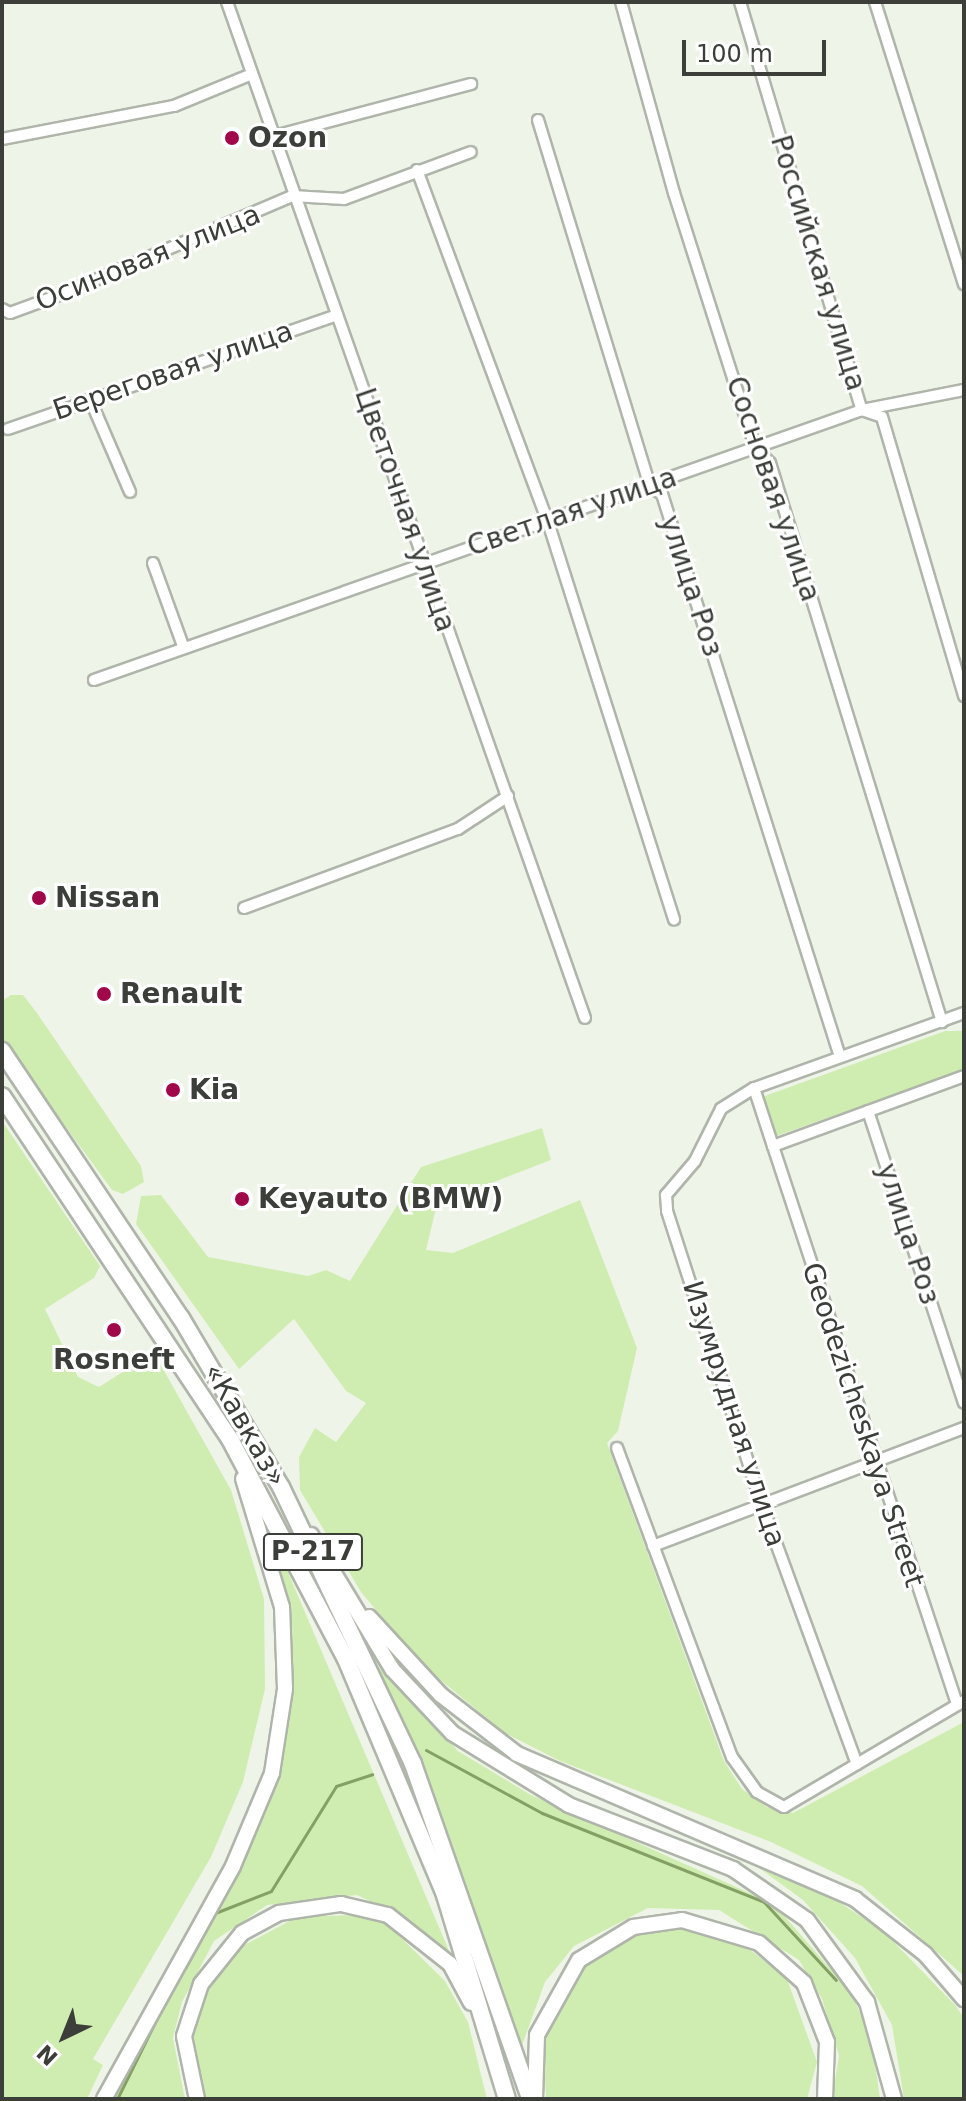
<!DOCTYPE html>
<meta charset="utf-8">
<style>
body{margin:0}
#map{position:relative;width:966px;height:2101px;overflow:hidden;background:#eff4e9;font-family:"DejaVu Sans",sans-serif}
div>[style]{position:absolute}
.green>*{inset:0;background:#cfedb1}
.stream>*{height:3px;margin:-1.5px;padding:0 1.5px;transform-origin:1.5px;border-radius:1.5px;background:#84a064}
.roads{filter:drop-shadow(2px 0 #afb5aa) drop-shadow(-2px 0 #afb5aa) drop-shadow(0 2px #afb5aa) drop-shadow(0 -2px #afb5aa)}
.minor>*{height:10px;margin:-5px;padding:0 5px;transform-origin:5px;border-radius:5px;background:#fff}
.major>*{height:14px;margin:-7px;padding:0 7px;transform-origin:7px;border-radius:7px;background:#fff}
.highway>*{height:16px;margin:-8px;padding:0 8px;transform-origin:8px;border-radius:8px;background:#fff}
.dots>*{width:22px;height:22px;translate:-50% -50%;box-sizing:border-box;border:4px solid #fff;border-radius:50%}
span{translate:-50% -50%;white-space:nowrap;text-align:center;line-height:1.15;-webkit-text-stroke:6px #fff;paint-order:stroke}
.shield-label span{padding:2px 6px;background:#fff;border:2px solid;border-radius:6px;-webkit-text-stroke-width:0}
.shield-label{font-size:26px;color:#3b3e39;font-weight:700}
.poi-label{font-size:28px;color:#3b3e39;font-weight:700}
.left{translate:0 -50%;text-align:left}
.street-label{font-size:28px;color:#3b3e39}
.frame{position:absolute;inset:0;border:4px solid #3b3e39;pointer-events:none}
.north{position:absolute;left:24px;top:1997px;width:80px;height:80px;-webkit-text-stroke:6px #fff;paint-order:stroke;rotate:223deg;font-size:22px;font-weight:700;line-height:32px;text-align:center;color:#3b3e39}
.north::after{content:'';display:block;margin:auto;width:28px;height:36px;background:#3b3e39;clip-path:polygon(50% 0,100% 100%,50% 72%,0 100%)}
.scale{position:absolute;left:682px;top:40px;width:144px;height:36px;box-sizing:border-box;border:4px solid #3b3e39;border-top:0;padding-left:10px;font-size:24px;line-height:28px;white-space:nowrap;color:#3b3e39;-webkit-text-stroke:6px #fff;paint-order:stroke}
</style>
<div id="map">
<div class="green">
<div style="clip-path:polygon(11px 995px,23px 995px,37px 1013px,141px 1166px,144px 1182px,123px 1194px,112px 1190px,2px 1040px,2px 1001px)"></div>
<div style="clip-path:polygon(945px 1031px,964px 1031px,964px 1070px,776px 1136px,762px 1097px)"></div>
<div style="clip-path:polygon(2px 1121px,100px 1266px,94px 1278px,45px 1309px,78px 1377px,99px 1387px,140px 1361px,158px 1360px,231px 1490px,264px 1599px,265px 1689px,243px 1782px,211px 1857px,93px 2059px,103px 2065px,87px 2099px,2px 2099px)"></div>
<div style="clip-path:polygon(542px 1128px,551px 1160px,437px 1204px,426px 1250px,453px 1253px,580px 1200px,637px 1348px,618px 1431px,607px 1443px,724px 1761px,742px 1789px,767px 1807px,793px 1813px,964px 1722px,964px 1976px,862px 1886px,771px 1842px,560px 1761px,505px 1733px,421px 1664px,361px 1592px,300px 1490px,299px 1457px,315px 1428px,336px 1442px,366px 1403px,346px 1391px,294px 1319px,239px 1369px,136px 1224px,141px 1196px,161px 1195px,208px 1257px,308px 1276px,326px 1270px,350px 1281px,421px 1167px)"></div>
<div style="clip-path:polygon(273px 1537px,453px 1960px,399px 1915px,357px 1895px,267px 1905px,214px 1941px,182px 2002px,173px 2038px,185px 2099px,109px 2099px,260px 1823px,281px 1763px,292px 1684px)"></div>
<div style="clip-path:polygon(378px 1666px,458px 1751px,531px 1795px,774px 1904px,852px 1994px,872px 2041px,880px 2099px,832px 2099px,839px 2056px,822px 1999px,799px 1960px,719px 1910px,648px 1908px,574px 1946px,545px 1982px,521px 2048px,445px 1826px)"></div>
<div style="clip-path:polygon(751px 1862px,807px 1881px,883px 1931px,955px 2005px,964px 2018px,964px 2099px,904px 2099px,892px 2025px,855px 1958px,803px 1900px)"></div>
<div style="clip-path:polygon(354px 1915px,386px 1923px,445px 1981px,468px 2022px,487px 2099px,204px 2099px,192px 2034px,200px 2003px,237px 1949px,297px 1917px)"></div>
<div style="clip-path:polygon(652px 1925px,735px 1938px,787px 1979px,817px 2062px,807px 2099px,546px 2099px,543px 2040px,556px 1995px,580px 1965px,613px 1940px)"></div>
</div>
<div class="stream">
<div style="left:426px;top:1750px;width:132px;rotate:28.5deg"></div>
<div style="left:542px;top:1813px;width:239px;rotate:21.8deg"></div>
<div style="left:764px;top:1902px;width:106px;rotate:47.3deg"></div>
<div style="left:185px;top:1968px;width:63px;rotate:-61.4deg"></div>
<div style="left:215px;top:1913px;width:60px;rotate:-21.4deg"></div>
<div style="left:271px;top:1891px;width:123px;rotate:-58.2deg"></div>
<div style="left:336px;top:1786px;width:38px;rotate:-18deg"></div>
<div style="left:117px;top:2099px;width:108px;rotate:-63.7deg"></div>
</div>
<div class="roads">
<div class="minor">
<div style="left:227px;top:2px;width:1077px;rotate:70.59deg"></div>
<div style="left:621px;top:2px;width:198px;rotate:74.5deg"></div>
<div style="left:674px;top:193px;width:267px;rotate:72.3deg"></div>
<div style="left:755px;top:447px;width:22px;rotate:47deg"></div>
<div style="left:770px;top:463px;width:585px;rotate:72.9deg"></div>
<div style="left:740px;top:2px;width:426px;rotate:73.4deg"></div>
<div style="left:862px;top:410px;width:21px;rotate:19deg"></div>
<div style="left:882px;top:417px;width:291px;rotate:73.6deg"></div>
<div style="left:875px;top:2px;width:296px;rotate:72.5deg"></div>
<div style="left:538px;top:120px;width:384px;rotate:73deg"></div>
<div style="left:650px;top:487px;width:14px;rotate:30deg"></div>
<div style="left:662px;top:494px;width:590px;rotate:72.45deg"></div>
<div style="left:274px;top:136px;width:204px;rotate:-14.8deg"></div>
<div style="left:2px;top:139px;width:175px;rotate:-10.9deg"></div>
<div style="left:174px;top:106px;width:84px;rotate:-22.3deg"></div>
<div style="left:417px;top:170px;width:376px;rotate:69.6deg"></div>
<div style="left:548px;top:522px;width:417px;rotate:72.4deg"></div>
<div style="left:2px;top:309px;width:9px;rotate:27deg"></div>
<div style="left:10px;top:313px;width:61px;rotate:-20.2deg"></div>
<div style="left:67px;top:292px;width:245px;rotate:-23.1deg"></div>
<div style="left:292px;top:196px;width:52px;rotate:3.3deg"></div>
<div style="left:344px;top:199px;width:135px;rotate:-20.3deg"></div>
<div style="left:90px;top:399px;width:101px;rotate:66.7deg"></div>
<div style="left:8px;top:429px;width:348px;rotate:-19.1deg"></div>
<div style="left:153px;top:563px;width:88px;rotate:70.1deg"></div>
<div style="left:94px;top:680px;width:814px;rotate:-19.37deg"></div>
<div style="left:862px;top:410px;width:104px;rotate:-11.1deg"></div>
<div style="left:244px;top:908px;width:228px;rotate:-20.3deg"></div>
<div style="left:458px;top:829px;width:60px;rotate:-33.4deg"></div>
<div style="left:964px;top:1013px;width:223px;rotate:160.3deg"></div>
<div style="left:754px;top:1088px;width:61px;rotate:71.9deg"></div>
<div style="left:773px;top:1146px;width:203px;rotate:-20.1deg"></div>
<div style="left:754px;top:1088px;width:39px;rotate:148deg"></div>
<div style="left:721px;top:1109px;width:58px;rotate:116.6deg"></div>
<div style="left:695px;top:1161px;width:45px;rotate:130.5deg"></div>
<div style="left:666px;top:1195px;width:16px;rotate:86deg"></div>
<div style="left:667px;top:1211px;width:306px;rotate:72.1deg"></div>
<div style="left:761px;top:1502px;width:279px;rotate:69.9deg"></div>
<div style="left:868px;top:1111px;width:307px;rotate:71.8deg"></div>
<div style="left:773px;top:1146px;width:588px;rotate:71.75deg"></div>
<div style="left:617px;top:1448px;width:330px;rotate:69.6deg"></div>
<div style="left:732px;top:1757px;width:43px;rotate:54.5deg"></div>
<div style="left:757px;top:1792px;width:31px;rotate:29deg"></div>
<div style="left:784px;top:1807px;width:209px;rotate:-30.5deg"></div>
<div style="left:653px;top:1546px;width:333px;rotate:-20.8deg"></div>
</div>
<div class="major">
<div style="left:311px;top:1535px;width:157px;rotate:58.8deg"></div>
<div style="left:392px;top:1669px;width:88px;rotate:46.8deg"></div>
<div style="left:452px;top:1733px;width:137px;rotate:31.6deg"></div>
<div style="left:569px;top:1805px;width:176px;rotate:21.3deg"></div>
<div style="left:733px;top:1869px;width:90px;rotate:34.6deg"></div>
<div style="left:807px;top:1920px;width:102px;rotate:53.8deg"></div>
<div style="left:867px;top:2002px;width:101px;rotate:74.4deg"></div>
<div style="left:369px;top:1617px;width:106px;rotate:47.3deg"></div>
<div style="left:441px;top:1695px;width:96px;rotate:37.8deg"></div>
<div style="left:517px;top:1754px;width:368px;rotate:23.2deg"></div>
<div style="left:855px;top:1899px;width:89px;rotate:38.2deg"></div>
<div style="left:925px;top:1954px;width:60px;rotate:49.1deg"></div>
<div style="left:104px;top:2099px;width:266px;rotate:-61deg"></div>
<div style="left:233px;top:1866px;width:101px;rotate:-67.2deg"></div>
<div style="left:272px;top:1773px;width:85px;rotate:-81.2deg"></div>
<div style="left:285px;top:1689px;width:82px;rotate:-92.1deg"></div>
<div style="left:282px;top:1607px;width:134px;rotate:-106.9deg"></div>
<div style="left:197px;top:2099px;width:64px;rotate:-101.7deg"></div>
<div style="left:184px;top:2036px;width:55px;rotate:-71.9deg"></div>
<div style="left:201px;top:1984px;width:65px;rotate:-51.2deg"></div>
<div style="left:242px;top:1933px;width:42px;rotate:-28.4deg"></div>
<div style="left:279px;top:1913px;width:63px;rotate:-8.3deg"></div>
<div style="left:341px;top:1904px;width:48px;rotate:13.2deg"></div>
<div style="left:388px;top:1915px;width:79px;rotate:38.3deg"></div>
<div style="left:450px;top:1964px;width:44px;rotate:61.7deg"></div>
<div style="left:535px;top:2099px;width:64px;rotate:-88.2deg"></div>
<div style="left:537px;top:2035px;width:86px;rotate:-60.8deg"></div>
<div style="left:579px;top:1960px;width:63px;rotate:-31.4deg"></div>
<div style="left:633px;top:1927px;width:49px;rotate:-8.1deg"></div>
<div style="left:682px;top:1920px;width:80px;rotate:16.6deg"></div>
<div style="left:759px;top:1943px;width:60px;rotate:41.6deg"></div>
<div style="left:804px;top:1983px;width:63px;rotate:68.7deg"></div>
<div style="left:827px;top:2042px;width:57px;rotate:92deg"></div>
</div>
<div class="highway">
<div style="left:2px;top:1051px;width:321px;rotate:56.2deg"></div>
<div style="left:181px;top:1318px;width:196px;rotate:59.4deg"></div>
<div style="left:281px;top:1487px;width:307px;rotate:64.5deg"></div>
<div style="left:413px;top:1764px;width:355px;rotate:70.7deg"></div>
<div style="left:2px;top:1096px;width:414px;rotate:56.4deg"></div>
<div style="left:231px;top:1441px;width:246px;rotate:62.2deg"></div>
<div style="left:346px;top:1659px;width:256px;rotate:67.2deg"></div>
<div style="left:445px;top:1895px;width:213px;rotate:73.1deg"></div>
</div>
</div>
<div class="dots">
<div style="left:232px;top:138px;background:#a10849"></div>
<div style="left:39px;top:898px;background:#a10849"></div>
<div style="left:104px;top:994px;background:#a10849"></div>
<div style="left:173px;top:1090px;background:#a10849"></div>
<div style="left:242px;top:1199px;background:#a10849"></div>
<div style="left:114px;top:1330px;background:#a10849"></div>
</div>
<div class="shield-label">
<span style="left:313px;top:1552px">Р-217</span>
</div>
<div class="poi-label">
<span class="left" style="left:248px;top:138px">Ozon</span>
<span class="left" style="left:55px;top:898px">Nissan</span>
<span class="left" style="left:120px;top:994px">Renault</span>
<span class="left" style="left:189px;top:1090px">Kia</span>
<span class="left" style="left:258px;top:1199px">Keyauto (BMW)</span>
<span style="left:114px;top:1360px">Rosneft</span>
</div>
<div class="street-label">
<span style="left:148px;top:258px;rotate:-22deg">Осиновая улица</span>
<span style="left:818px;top:263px;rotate:73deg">Российская улица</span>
<span style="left:173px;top:371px;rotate:-19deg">Береговая улица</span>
<span style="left:773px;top:489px;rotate:71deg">Сосновая улица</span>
<span style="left:405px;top:510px;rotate:71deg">Цветочная улица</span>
<span style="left:572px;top:512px;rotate:-19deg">Светлая улица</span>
<span style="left:691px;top:586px;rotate:72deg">улица Роз</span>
<span style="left:908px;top:1234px;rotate:72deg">улица Роз</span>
<span style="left:734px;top:1414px;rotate:72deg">Изумрудная улица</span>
<span style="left:245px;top:1425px;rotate:60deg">«Кавказ»</span>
<span style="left:863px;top:1425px;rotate:72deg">Geodezicheskaya Street</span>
</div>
<div class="frame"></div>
<div class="north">N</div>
<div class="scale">100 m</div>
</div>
